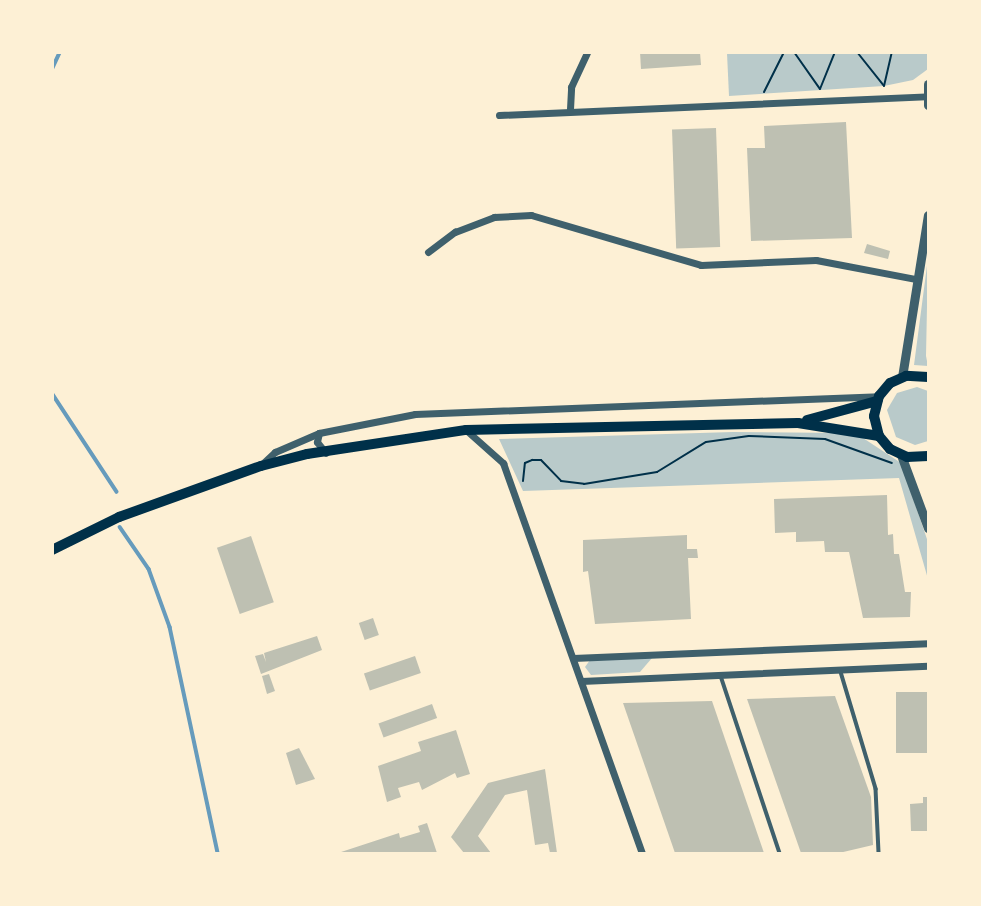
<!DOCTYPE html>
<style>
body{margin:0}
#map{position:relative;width:981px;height:906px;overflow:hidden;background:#fdf0d5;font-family:Poppins,sans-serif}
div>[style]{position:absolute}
.green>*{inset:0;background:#b9caca}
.stream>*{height:3.5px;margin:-1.75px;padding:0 1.75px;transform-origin:1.75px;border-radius:1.75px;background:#669bbc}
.building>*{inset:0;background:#bec0b2;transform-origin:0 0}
.path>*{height:2px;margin:-1px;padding:0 1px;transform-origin:1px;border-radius:1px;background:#003049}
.service>*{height:3.5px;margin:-1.75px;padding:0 1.75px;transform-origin:1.75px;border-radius:1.75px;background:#3f606c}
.minor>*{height:7px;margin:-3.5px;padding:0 3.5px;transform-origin:3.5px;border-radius:3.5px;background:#3f606c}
.tertiary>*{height:9px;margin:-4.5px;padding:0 4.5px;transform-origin:4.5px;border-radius:4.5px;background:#3f606c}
.secondary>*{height:10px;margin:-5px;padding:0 5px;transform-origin:5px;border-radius:5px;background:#003049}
span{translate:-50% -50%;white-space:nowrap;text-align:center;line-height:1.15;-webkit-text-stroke:7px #fdf0d5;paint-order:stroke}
.frame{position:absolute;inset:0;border:54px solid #fdf0d5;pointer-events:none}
</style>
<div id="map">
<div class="green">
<div style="clip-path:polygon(727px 53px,928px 53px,928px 69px,913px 80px,884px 86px,729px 96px)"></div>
<div style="clip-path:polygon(928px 258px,926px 356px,928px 366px,914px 365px)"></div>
<div style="clip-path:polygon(917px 387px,928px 391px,928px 441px,915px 445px,896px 437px,887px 410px,897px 393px)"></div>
<div style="clip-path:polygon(733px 432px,846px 433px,863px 438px,901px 463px,928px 542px,928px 579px,899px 478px,523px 491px,499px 439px)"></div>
<div style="clip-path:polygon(652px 658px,640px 672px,591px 675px,585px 667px,590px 660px)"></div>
</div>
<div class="stream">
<div style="left:52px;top:69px;width:19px;rotate:-65deg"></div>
<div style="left:52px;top:393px;width:118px;rotate:56.7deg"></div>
<div style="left:120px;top:527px;width:51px;rotate:55.4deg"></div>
<div style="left:149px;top:569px;width:62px;rotate:70.1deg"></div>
<div style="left:170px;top:627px;width:231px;rotate:78deg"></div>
</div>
<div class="building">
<div style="clip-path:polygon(640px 52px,700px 52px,701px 65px,641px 69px)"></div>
<div style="clip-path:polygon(846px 122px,852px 238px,751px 241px,747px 148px,765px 148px,764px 126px)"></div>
<div style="left:716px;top:128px;width:119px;height:44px;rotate:88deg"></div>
<div style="clip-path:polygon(867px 244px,890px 251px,888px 259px,864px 253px)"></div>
<div style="clip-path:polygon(887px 495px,888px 535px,893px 534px,894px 554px,899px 554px,905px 592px,911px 592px,910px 617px,863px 618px,849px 552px,825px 552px,824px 541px,796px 542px,796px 532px,775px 533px,774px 499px)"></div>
<div style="clip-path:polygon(687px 535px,687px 549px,697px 549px,698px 558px,688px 558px,691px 619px,595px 624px,588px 571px,583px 572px,583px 540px)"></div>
<div style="left:251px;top:536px;width:70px;height:36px;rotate:71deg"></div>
<div style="left:373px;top:618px;width:18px;height:15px;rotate:71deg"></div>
<div style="clip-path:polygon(317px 636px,322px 650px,261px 674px,255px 656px,263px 654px,266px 662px,264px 653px)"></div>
<div style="left:415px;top:656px;width:18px;height:54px;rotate:71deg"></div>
<div style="clip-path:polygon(269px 674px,275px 691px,267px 694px,262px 676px)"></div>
<div style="left:928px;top:692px;width:61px;height:32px;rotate:90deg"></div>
<div style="clip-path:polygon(835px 696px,871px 797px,873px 845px,839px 853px,801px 853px,747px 699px)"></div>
<div style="clip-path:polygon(712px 701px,764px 853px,675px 853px,623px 703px)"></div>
<div style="left:432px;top:704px;width:15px;height:57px;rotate:70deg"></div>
<div style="clip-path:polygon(456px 730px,470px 774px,457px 778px,455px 773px,422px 790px,419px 782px,398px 788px,401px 797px,387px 802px,378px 766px,421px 751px,418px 742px)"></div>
<div style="clip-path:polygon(299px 748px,315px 779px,296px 785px,286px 753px)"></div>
<div style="clip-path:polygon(545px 769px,557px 853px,550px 853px,548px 843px,535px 845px,527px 790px,505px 795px,478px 836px,491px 853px,464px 853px,451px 837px,488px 783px)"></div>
<div style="clip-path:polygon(923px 797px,928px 797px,928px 831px,911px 831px,910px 804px,923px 803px)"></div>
<div style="clip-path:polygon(427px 823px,437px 853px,338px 853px,399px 833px,400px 838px,420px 832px,418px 826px)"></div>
</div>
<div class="path">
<div style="left:794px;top:52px;width:45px;rotate:54.9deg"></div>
<div style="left:820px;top:89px;width:40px;rotate:-68deg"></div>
<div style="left:857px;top:52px;width:43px;rotate:51.5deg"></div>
<div style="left:884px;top:86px;width:35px;rotate:-77deg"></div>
<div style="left:764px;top:92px;width:45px;rotate:-63.4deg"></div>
<div style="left:523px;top:481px;width:18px;rotate:-84deg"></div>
<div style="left:525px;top:463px;width:8px;rotate:-23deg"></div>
<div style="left:532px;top:460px;width:9px"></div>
<div style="left:541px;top:460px;width:29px;rotate:46deg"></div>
<div style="left:561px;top:481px;width:23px;rotate:7deg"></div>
<div style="left:584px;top:484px;width:74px;rotate:-9.3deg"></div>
<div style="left:657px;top:472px;width:57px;rotate:-31.5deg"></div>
<div style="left:706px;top:442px;width:43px;rotate:-7.9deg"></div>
<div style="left:749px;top:436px;width:76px;rotate:2.3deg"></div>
<div style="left:825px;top:439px;width:71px;rotate:19.7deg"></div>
</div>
<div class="service">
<div style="left:841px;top:672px;width:122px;rotate:73.3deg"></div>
<div style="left:876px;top:789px;width:64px;rotate:87.3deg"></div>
<div style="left:721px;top:676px;width:187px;rotate:71.6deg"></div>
</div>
<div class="minor">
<div style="left:570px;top:109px;width:22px;rotate:-87deg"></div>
<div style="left:571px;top:87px;width:38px;rotate:-65deg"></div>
<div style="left:499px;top:115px;width:427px;rotate:-2.5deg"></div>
<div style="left:428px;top:252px;width:34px;rotate:-37deg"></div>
<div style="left:455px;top:232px;width:42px;rotate:-21deg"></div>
<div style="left:494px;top:217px;width:37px;rotate:-3deg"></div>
<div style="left:531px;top:215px;width:177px;rotate:16.4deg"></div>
<div style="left:701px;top:265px;width:115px;rotate:-2.5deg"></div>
<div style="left:816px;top:260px;width:102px;rotate:10.8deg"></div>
<div style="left:466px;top:430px;width:50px;rotate:41.7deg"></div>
<div style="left:503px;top:463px;width:414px;rotate:70.4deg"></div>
<div style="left:319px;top:433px;width:9px;rotate:103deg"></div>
<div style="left:317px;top:442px;width:14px;rotate:51deg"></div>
<div style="left:261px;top:465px;width:19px;rotate:-43deg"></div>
<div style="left:275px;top:452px;width:48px;rotate:-23.4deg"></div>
<div style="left:319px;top:433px;width:98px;rotate:-11.2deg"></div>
<div style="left:415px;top:414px;width:464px;rotate:-2.2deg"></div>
<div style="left:573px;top:658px;width:355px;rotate:-2.4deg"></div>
<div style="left:581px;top:681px;width:347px;rotate:-2.5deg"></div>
</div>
<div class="tertiary">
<div style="left:928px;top:84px;width:21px;rotate:90deg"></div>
<div style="left:902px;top:377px;width:164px;rotate:-80.9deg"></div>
<div style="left:901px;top:455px;width:78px;rotate:69.7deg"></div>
</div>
<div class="secondary">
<div style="left:928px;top:377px;width:22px;rotate:-177deg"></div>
<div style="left:906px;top:376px;width:17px;rotate:156deg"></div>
<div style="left:890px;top:383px;width:17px;rotate:130deg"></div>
<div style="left:879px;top:396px;width:21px;rotate:104deg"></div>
<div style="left:874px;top:416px;width:21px;rotate:76deg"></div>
<div style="left:879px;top:436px;width:17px;rotate:50deg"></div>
<div style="left:890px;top:449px;width:19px;rotate:25deg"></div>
<div style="left:907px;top:457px;width:21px;rotate:-3deg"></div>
<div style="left:807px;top:420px;width:73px;rotate:-15.2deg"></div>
<div style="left:52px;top:550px;width:75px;rotate:-26.2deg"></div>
<div style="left:119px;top:517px;width:151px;rotate:-19.8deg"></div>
<div style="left:261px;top:466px;width:48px;rotate:-14.6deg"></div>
<div style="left:307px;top:454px;width:161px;rotate:-8.6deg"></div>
<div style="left:466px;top:430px;width:332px;rotate:-1.2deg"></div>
<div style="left:798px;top:423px;width:82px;rotate:9.1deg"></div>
</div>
<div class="frame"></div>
</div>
